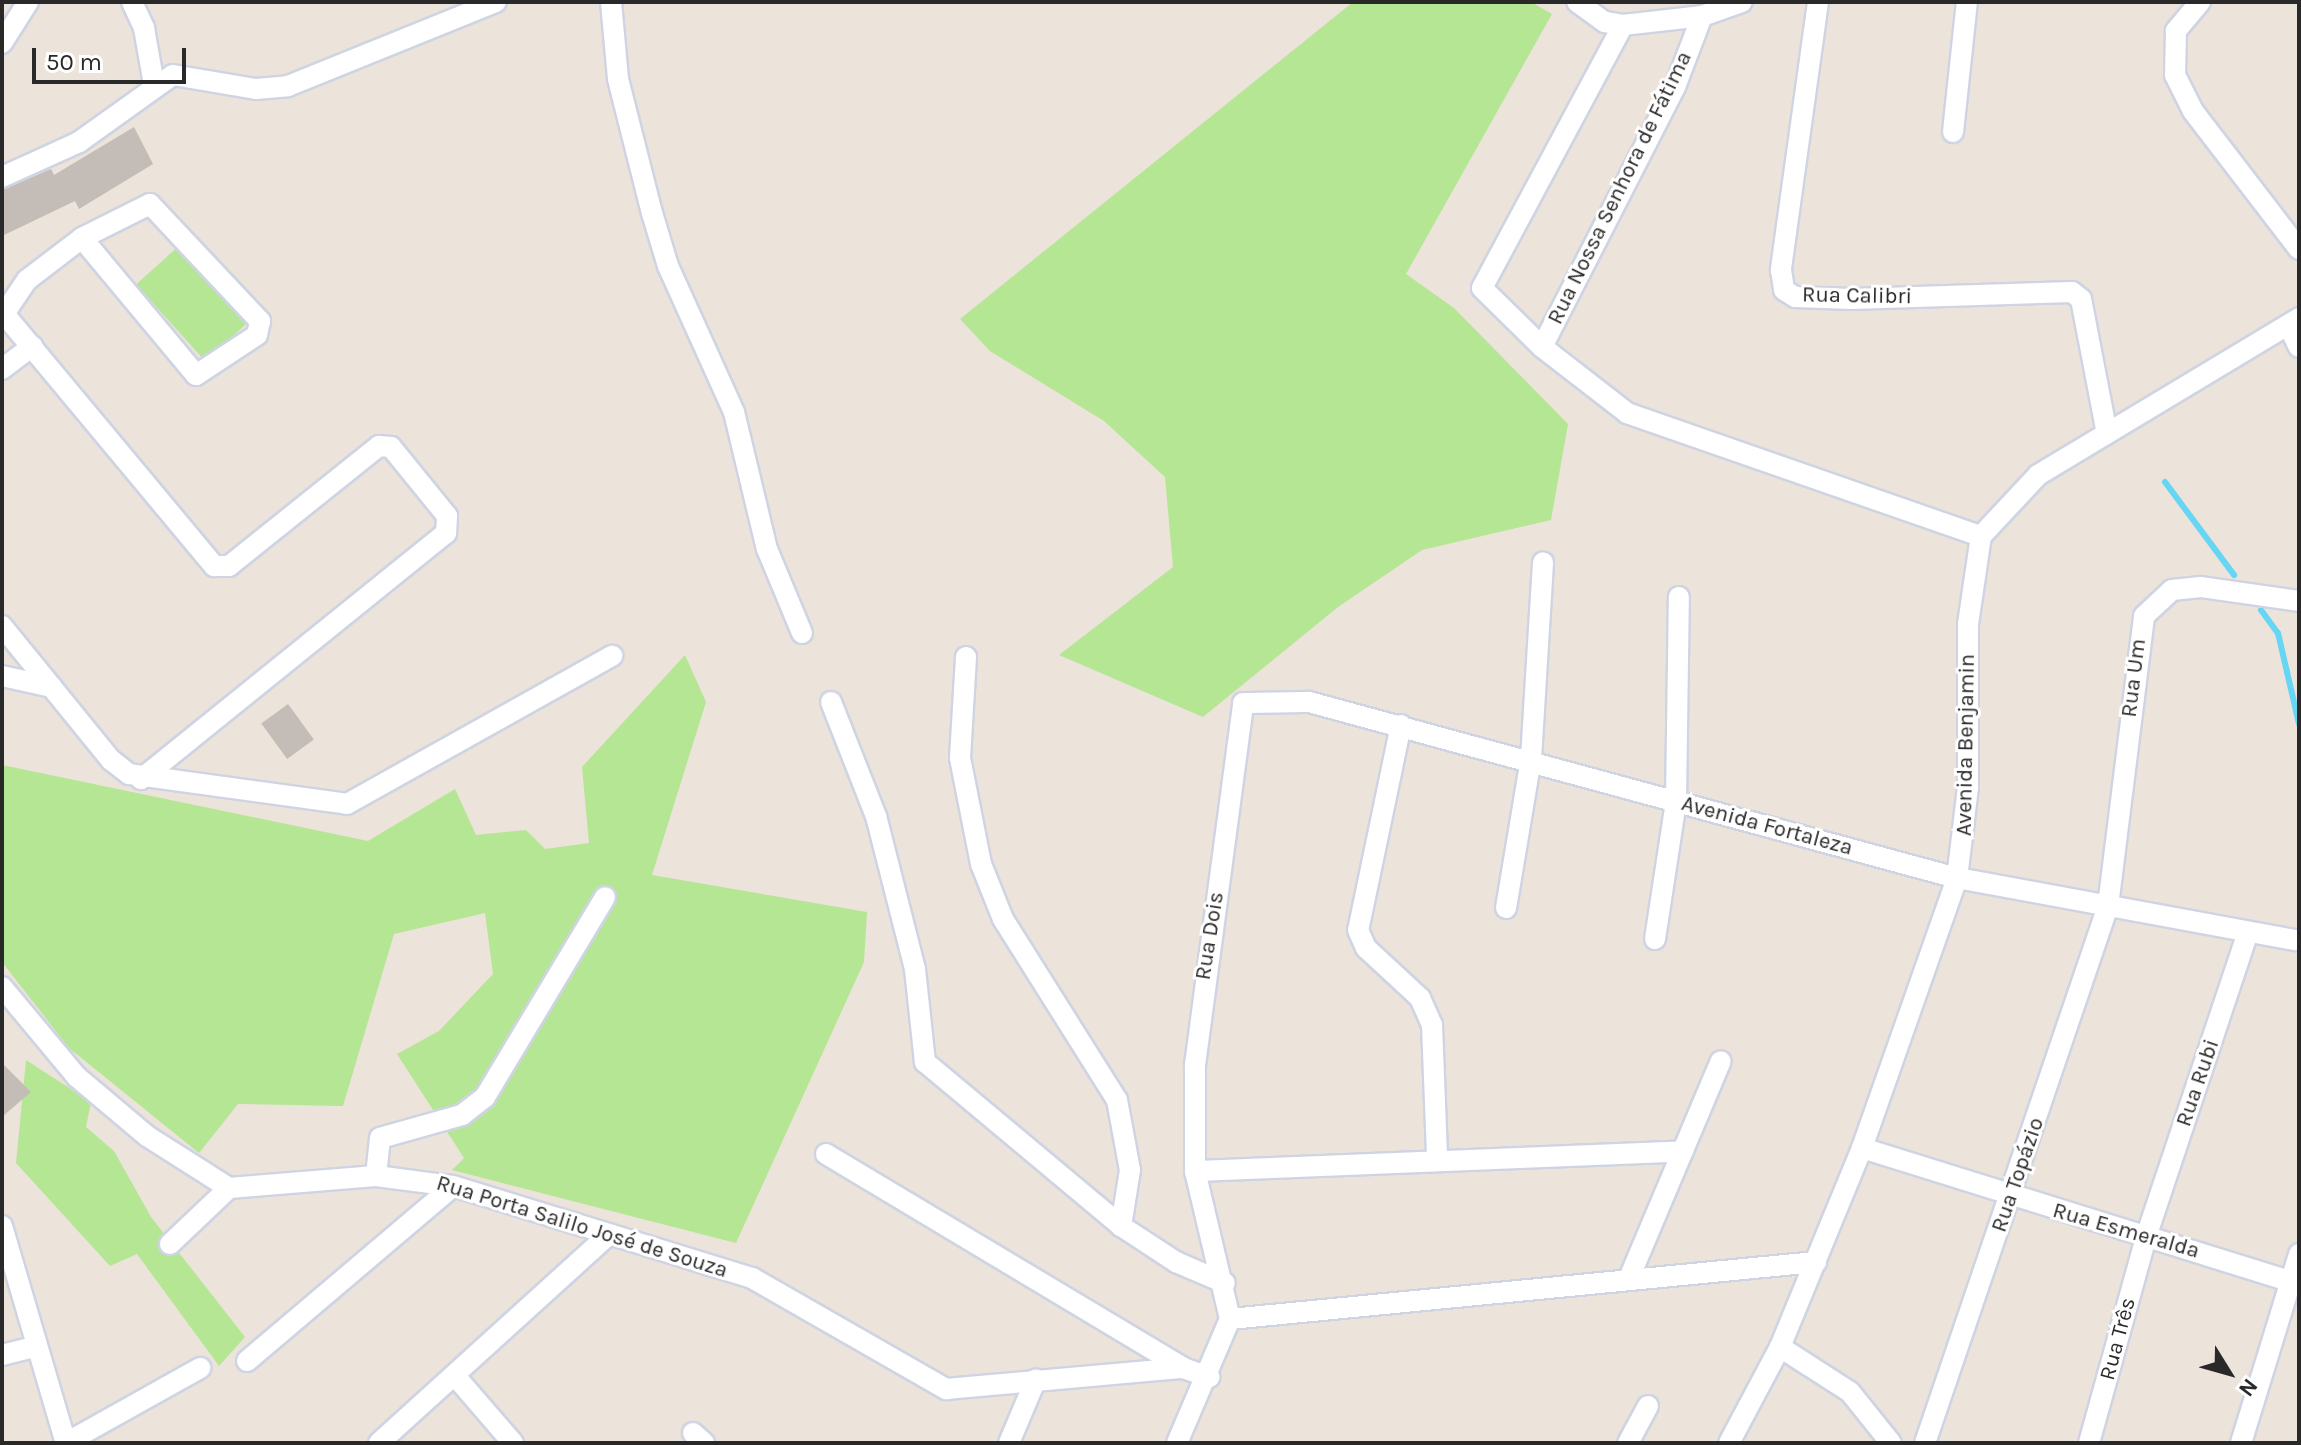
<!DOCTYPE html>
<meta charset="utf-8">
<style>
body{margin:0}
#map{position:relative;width:2301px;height:1445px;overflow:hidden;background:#ece3da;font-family:Karla,sans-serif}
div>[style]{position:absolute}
.green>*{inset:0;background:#b4e693;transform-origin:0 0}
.stream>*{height:6px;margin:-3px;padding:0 3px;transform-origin:3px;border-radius:3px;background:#67d6f4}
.building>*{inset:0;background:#c4bdb7;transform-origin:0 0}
.roads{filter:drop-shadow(2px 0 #cfd4e3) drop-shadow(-2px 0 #cfd4e3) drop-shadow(0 2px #cfd4e3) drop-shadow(0 -2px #cfd4e3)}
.minor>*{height:20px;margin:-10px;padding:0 10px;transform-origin:10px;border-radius:10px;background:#fff}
span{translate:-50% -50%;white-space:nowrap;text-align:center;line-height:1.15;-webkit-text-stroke:6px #fff;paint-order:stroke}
.street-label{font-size:22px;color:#292929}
.frame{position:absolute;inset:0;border:4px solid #292929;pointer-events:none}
.north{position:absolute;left:2189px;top:1333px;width:80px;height:80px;-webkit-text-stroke:6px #fff;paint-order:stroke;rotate:127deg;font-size:22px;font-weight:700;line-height:32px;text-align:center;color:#292929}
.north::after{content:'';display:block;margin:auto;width:28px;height:36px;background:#292929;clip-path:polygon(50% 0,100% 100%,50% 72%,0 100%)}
.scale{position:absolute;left:32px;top:48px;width:154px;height:36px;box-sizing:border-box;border:4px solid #292929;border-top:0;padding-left:10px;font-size:24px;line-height:28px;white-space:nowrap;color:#292929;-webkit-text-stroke:6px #fff;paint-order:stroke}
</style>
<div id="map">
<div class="green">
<div style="clip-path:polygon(1353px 2px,1531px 2px,1552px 14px,1406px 274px,1454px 308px,1568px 424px,1551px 520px,1422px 550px,1338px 607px,1203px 717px,1059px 655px,1173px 567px,1165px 477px,1104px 421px,990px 351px,960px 319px)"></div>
<div style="left:180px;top:245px;width:103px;height:59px;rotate:48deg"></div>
<div style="clip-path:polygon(685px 655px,706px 702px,652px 875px,867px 912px,864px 962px,736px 1243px,452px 1170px,464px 1158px,397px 1054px,439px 1031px,493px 974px,485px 913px,394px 934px,343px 1106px,238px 1104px,199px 1153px,69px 1048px,2px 962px,2px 765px,368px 841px,455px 789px,476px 835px,526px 830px,545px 849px,589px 843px,582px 767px)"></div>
<div style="clip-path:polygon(26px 1060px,91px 1102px,86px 1127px,114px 1151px,151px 1217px,245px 1337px,219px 1366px,137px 1254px,110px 1266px,16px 1163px)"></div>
</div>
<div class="stream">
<div style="left:2165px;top:482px;width:116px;rotate:53.4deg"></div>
<div style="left:2261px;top:610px;width:29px;rotate:54deg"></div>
<div style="left:2278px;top:633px;width:93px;rotate:77deg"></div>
</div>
<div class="building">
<div style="clip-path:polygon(134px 127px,153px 164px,79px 209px,75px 201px,2px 236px,2px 190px,51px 169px,54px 175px)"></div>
<div style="left:288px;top:704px;width:44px;height:33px;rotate:54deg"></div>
<div style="clip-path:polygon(2px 1063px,31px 1092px,2px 1117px)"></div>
</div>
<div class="roads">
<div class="minor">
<div style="left:132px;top:2px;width:29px;rotate:65deg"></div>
<div style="left:144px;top:28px;width:58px;rotate:80deg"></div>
<div style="left:611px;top:2px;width:77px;rotate:84.8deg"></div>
<div style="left:618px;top:79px;width:138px;rotate:75.8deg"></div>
<div style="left:652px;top:213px;width:55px;rotate:73.2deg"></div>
<div style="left:668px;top:266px;width:160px;rotate:65.7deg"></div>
<div style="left:734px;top:412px;width:141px;rotate:76.5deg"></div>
<div style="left:767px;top:549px;width:91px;rotate:67.4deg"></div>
<div style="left:1577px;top:2px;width:34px;rotate:36deg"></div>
<div style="left:1605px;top:22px;width:18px;rotate:9deg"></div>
<div style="left:1623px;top:25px;width:80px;rotate:-6.5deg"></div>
<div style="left:1702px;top:16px;width:42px;rotate:-19.3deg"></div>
<div style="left:1818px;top:2px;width:271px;rotate:97.9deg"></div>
<div style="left:1781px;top:270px;width:20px;rotate:81deg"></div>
<div style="left:1784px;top:290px;width:13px;rotate:32deg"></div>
<div style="left:1795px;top:297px;width:57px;rotate:2deg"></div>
<div style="left:1852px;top:299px;width:220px;rotate:-1.8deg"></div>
<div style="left:2072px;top:292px;width:11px;rotate:38deg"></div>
<div style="left:2081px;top:299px;width:132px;rotate:79.1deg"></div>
<div style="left:2200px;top:2px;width:38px;rotate:130deg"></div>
<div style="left:2176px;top:31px;width:44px;rotate:91.3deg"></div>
<div style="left:2175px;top:75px;width:40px;rotate:63.4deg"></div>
<div style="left:2193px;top:111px;width:174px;rotate:52.5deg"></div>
<div style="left:1702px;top:16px;width:76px;rotate:110.8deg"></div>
<div style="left:1675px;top:87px;width:292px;rotate:117.1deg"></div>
<div style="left:1542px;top:347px;width:108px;rotate:37.8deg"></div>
<div style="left:1627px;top:413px;width:375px;rotate:19.2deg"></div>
<div style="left:2px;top:43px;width:49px;rotate:-57.6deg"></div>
<div style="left:1953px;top:132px;width:131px;rotate:-83.9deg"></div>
<div style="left:2px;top:177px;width:85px;rotate:-24.4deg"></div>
<div style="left:79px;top:142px;width:115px;rotate:-35.5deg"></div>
<div style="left:173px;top:75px;width:84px;rotate:9.6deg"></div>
<div style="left:256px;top:89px;width:32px;rotate:-5deg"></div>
<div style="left:288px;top:86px;width:224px;rotate:-22deg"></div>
<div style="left:5px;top:315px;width:327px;rotate:50.2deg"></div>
<div style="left:214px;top:566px;width:15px"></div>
<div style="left:229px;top:566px;width:192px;rotate:-38.7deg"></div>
<div style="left:379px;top:446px;width:12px;rotate:5deg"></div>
<div style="left:391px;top:447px;width:89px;rotate:50.9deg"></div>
<div style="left:447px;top:516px;width:17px;rotate:93deg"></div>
<div style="left:446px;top:533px;width:392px;rotate:141.1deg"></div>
<div style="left:2px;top:317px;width:45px;rotate:-56deg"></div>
<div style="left:27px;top:280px;width:69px;rotate:-37.4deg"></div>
<div style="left:82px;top:238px;width:76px;rotate:-26.6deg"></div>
<div style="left:150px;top:204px;width:161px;rotate:46.8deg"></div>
<div style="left:260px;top:321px;width:14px;rotate:102deg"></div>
<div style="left:257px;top:335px;width:73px;rotate:146.7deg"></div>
<div style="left:196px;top:375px;width:178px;rotate:-129.8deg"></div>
<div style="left:2289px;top:326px;width:23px;rotate:65deg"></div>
<div style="left:1542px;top:347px;width:84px;rotate:-135.5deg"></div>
<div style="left:1482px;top:288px;width:298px;rotate:-61.8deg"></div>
<div style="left:2px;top:369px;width:38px;rotate:-37deg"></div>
<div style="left:2px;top:626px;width:173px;rotate:50.9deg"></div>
<div style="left:111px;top:760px;width:23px;rotate:38deg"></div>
<div style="left:129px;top:774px;width:220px;rotate:7.8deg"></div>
<div style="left:347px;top:804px;width:304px;rotate:-29.2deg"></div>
<div style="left:966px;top:657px;width:101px;rotate:93.4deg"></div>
<div style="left:960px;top:758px;width:108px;rotate:78.8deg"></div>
<div style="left:981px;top:864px;width:59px;rotate:68.2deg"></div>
<div style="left:1003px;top:919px;width:214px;rotate:57.8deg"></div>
<div style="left:1117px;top:1100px;width:71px;rotate:79.5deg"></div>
<div style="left:1130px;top:1170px;width:57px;rotate:99.1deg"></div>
<div style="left:2px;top:676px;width:51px;rotate:12.4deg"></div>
<div style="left:831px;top:702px;width:123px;rotate:68.5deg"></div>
<div style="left:876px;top:816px;width:158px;rotate:75.7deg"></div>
<div style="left:915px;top:969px;width:94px;rotate:83.9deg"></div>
<div style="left:925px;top:1062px;width:256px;rotate:39.9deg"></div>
<div style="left:1121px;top:1226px;width:66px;rotate:33.2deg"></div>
<div style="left:1176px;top:1262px;width:53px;rotate:23.2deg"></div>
<div style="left:1401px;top:725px;width:209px;rotate:101.8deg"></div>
<div style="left:1358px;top:930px;width:20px;rotate:66deg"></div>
<div style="left:1366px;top:948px;width:74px;rotate:42.8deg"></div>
<div style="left:1420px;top:998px;width:30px;rotate:66deg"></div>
<div style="left:1432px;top:1025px;width:132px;rotate:87.8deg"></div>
<div style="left:1506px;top:908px;width:151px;rotate:-80.5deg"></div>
<div style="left:1531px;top:759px;width:197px;rotate:-86.5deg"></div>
<div style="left:1655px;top:939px;width:139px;rotate:-81.3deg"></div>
<div style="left:1676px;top:802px;width:205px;rotate:-89.2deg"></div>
<div style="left:2px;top:987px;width:117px;rotate:50.2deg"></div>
<div style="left:77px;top:1077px;width:92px;rotate:40.1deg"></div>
<div style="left:147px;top:1136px;width:97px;rotate:32.4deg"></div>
<div style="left:229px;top:1188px;width:147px;rotate:-4.7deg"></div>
<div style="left:376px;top:1176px;width:78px;rotate:7.4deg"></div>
<div style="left:453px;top:1186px;width:313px;rotate:17.1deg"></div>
<div style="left:752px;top:1278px;width:224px;rotate:29.8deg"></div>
<div style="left:946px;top:1389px;width:238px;rotate:-5.1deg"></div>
<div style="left:1183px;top:1368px;width:28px;rotate:19deg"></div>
<div style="left:1862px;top:1148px;width:458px;rotate:17.3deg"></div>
<div style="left:826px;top:1154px;width:416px;rotate:30.9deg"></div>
<div style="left:1195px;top:1171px;width:488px;rotate:-2.3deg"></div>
<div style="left:376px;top:1176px;width:38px;rotate:-84deg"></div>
<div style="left:380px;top:1138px;width:85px;rotate:-15.7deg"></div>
<div style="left:462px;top:1115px;width:29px;rotate:-38deg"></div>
<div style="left:485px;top:1097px;width:233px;rotate:-59deg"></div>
<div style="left:2px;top:1226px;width:226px;rotate:73.6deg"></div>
<div style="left:170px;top:1244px;width:81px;rotate:-43.5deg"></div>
<div style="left:1630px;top:1276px;width:233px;rotate:-67.1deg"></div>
<div style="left:1230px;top:1319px;width:589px;rotate:-5.56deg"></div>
<div style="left:1780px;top:1347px;width:83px;rotate:32.7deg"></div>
<div style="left:1850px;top:1392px;width:65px;rotate:51.2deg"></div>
<div style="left:2px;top:1355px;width:36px;rotate:-14deg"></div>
<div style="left:247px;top:1361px;width:270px;rotate:-40.3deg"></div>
<div style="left:456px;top:1377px;width:87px;rotate:49.2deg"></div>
<div style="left:693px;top:1433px;width:15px;rotate:42deg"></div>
<div style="left:66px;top:1443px;width:154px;rotate:-29.2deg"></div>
<div style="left:379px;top:1443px;width:309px;rotate:-42.2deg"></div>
<div style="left:1009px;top:1443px;width:69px;rotate:-67.1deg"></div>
<div style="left:1177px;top:1443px;width:135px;rotate:-66.9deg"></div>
<div style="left:1230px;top:1319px;width:152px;rotate:-103.3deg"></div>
<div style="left:1195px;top:1171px;width:106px;rotate:-90deg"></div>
<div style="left:1195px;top:1065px;width:365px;rotate:-82.4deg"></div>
<div style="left:1243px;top:703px;width:66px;rotate:-0.9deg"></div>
<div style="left:1309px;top:702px;width:671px;rotate:15.2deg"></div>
<div style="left:1957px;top:878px;width:345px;rotate:10.4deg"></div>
<div style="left:1628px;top:1443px;width:42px;rotate:-61.6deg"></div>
<div style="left:1729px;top:1443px;width:109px;rotate:-62deg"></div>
<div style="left:1780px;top:1347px;width:215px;rotate:-67.6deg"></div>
<div style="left:1862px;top:1148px;width:286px;rotate:-70.6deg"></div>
<div style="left:1957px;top:878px;width:92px;rotate:-83.1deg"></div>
<div style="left:1968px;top:787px;width:163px;rotate:-90deg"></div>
<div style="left:1968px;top:624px;width:89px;rotate:-81.6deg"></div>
<div style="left:1981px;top:536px;width:83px;rotate:-46.9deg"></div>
<div style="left:2038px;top:475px;width:305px;rotate:-31deg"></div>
<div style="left:1925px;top:1443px;width:567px;rotate:-71.18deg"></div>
<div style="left:2108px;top:906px;width:292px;rotate:-82.9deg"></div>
<div style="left:2144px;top:616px;width:38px;rotate:-43deg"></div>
<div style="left:2172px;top:590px;width:29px;rotate:-6deg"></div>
<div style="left:2201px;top:587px;width:99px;rotate:8.1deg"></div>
<div style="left:2089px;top:1443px;width:217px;rotate:-74.5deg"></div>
<div style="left:2147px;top:1234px;width:317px;rotate:-71.5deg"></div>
<div style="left:2241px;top:1443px;width:198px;rotate:-72.9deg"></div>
</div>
</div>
<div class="street-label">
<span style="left:1620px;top:188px;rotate:-64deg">Rua Nossa Senhora de Fátima</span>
<span style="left:1857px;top:296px;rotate:1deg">Rua Calibri</span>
<span style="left:2134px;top:678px;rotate:-83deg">Rua Um</span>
<span style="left:1966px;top:745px;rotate:-89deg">Avenida Benjamin</span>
<span style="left:1767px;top:826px;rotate:15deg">Avenida Fortaleza</span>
<span style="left:1210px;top:936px;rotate:-81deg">Rua Dois</span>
<span style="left:2198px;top:1083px;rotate:-71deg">Rua Rubi</span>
<span style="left:2018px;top:1175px;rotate:-71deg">Rua Topázio</span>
<span style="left:582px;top:1227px;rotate:17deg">Rua Porta Salilo José de Souza</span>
<span style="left:2126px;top:1231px;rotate:16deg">Rua Esmeralda</span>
<span style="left:2118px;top:1339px;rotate:-75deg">Rua Três</span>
</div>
<div class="frame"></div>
<div class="north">N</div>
<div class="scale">50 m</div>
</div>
